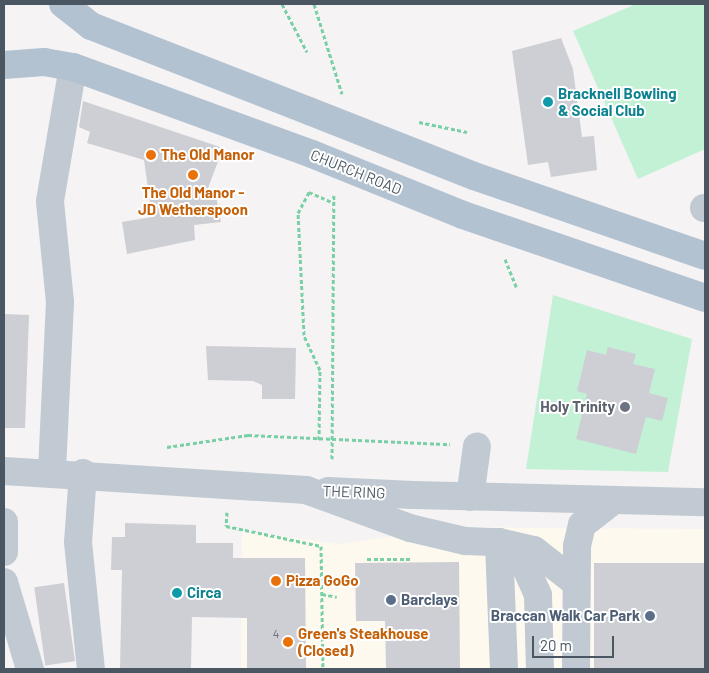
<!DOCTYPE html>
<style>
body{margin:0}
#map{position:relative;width:709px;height:673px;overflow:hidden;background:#f5f3f3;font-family:Barlow,sans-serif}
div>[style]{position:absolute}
.commercial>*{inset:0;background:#fdf9ef}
.green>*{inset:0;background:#c3f1d5}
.building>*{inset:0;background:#cdcfd5;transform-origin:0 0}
.path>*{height:3px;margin-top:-1.5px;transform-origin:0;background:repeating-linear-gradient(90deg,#7ad0a6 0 4px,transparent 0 6.5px)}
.minor>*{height:28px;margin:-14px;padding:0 14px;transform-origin:14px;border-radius:14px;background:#c1cad2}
.major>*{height:28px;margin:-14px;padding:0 14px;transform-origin:14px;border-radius:14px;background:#b3c2d1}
.minor-bridge>*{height:28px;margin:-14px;padding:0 14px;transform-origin:14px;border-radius:14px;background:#c1cad2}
.major-bridge>*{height:28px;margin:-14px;padding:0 14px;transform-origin:14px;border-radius:14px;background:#b3c2d1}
.dots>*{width:14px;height:14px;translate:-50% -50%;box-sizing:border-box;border:2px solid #fff;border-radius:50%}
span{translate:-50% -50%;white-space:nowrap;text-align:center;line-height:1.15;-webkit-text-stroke:4px #fff;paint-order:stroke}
.number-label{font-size:12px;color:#6b747e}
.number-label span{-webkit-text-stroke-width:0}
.culture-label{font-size:15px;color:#0d838f;font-weight:700}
.left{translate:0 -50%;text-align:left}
.food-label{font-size:15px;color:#c56008;font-weight:700}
.street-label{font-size:15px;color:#4a5661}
.worship-label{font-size:15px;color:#5b616d;font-weight:700}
.right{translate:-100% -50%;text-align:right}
.service-label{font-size:15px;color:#4e5e75;font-weight:700}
.frame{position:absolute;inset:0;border:5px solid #4a5661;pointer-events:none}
.scale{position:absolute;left:532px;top:636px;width:82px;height:22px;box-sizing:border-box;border:2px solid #4a5661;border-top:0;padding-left:6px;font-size:15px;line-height:18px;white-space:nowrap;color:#4a5661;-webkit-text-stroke:4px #fff;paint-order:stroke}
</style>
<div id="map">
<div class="commercial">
<div style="clip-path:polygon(456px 527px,705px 529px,705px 669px,241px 669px,242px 531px,340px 544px)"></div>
</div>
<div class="green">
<div style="clip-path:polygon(636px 4px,705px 4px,705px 149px,638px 179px,573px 31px)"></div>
<div style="clip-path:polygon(553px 295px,692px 339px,668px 472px,526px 469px)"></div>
</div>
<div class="building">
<div style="clip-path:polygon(561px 38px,573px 69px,582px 137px,594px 136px,597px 170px,551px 177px,548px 162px,528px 165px,512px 51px)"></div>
<div style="clip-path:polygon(83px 101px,223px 148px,204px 199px,216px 196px,221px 222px,194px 225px,195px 240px,127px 254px,122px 222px,152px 217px,144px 160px,87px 143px,90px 132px,79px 127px)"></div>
<div style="clip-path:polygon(4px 314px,29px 315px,25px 428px,4px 428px)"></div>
<div style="clip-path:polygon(206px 346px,296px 348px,295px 399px,262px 399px,262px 385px,253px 381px,208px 380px)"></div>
<div style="clip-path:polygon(608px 347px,636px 354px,633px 364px,655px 369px,649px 393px,668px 398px,662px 421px,646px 417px,636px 454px,576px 439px,587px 394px,577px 391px,587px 350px,606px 355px)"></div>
<div style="clip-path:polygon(125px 523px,196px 525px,196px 543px,233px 543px,233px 558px,305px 558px,306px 669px,247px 669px,247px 618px,192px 617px,191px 669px,120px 669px,122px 570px,111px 570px,112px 537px,125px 537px)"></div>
<div style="clip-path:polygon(459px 562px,460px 669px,386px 669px,385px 621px,356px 621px,355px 563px)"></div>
<div style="left:705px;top:563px;width:106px;height:111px;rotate:90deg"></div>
<div style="left:64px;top:583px;width:79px;height:30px;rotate:82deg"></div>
</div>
<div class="path">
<div style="left:282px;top:4px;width:54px;rotate:62.5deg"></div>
<div style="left:314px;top:4px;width:94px;rotate:72.7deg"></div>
<div style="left:419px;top:122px;width:49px;rotate:11.8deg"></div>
<div style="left:505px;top:259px;width:32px;rotate:68deg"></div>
<div style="left:319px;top:440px;width:70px;rotate:-89.2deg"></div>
<div style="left:320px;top:370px;width:38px;rotate:-115deg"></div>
<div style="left:304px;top:335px;width:122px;rotate:-92.8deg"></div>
<div style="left:298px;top:213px;width:24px;rotate:-62deg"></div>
<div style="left:309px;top:192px;width:27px;rotate:24deg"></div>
<div style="left:167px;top:447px;width:82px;rotate:-8.4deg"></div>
<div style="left:248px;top:435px;width:202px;rotate:2.6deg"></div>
<div style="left:332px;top:459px;width:264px;rotate:-89.6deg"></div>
<div style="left:227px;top:512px;width:14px;rotate:94deg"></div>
<div style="left:226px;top:526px;width:97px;rotate:11.9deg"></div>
<div style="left:321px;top:546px;width:123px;rotate:89.1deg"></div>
<div style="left:367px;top:559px;width:46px"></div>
<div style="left:322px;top:594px;width:15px;rotate:11deg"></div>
</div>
<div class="minor">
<div style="left:704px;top:208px;width:1px"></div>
<div style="left:4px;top:471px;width:303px;rotate:3.6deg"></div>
<div style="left:52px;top:471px;width:169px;rotate:-87.3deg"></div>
<div style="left:60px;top:302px;width:101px;rotate:-95.7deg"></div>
<div style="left:50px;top:201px;width:136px;rotate:-80.3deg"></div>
<div style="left:83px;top:473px;width:69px;rotate:94.1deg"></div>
<div style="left:78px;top:542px;width:128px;rotate:84.2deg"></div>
<div style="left:413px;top:495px;width:292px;rotate:1.4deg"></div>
<div style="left:470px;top:497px;width:51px;rotate:-82.2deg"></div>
<div style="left:4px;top:522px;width:30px;rotate:90deg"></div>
<div style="left:410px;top:528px;width:57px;rotate:13.3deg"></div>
<div style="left:465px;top:541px;width:34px;rotate:2deg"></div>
<div style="left:499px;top:542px;width:29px;rotate:36deg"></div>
<div style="left:522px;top:559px;width:39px;rotate:66deg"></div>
<div style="left:538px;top:595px;width:74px;rotate:88.5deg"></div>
<div style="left:4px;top:582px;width:91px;rotate:73.4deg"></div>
<div style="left:504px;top:669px;width:127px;rotate:-92.3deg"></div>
<div style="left:499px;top:542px;width:36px;rotate:13deg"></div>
<div style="left:534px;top:550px;width:53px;rotate:38.2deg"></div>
<div style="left:576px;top:669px;width:123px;rotate:-89.5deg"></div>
<div style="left:577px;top:546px;width:22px;rotate:-77deg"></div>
<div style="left:582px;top:525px;width:37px;rotate:-38deg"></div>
</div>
<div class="major">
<div style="left:63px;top:4px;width:36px;rotate:38deg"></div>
<div style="left:91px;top:26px;width:234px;rotate:21.3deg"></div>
<div style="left:4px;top:65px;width:40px;rotate:-4.3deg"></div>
<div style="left:44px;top:62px;width:29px;rotate:10deg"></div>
<div style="left:73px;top:67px;width:254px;rotate:20deg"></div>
<div style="left:474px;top:176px;width:244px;rotate:19.1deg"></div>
<div style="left:463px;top:215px;width:256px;rotate:18.9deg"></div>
</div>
<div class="minor-bridge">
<div style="left:306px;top:490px;width:111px;rotate:20.1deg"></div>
<div style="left:328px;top:491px;width:85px;rotate:2.7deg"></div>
</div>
<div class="major-bridge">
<div style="left:309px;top:111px;width:177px;rotate:21.5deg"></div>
<div style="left:312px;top:154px;width:163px;rotate:22deg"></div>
</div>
<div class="dots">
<div style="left:548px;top:102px;background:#0f9aa8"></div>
<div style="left:151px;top:155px;background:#e8710a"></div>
<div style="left:193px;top:175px;background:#e8710a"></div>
<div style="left:625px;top:407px;background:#6b7280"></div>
<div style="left:276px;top:581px;background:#e8710a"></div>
<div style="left:177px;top:593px;background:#0f9aa8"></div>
<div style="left:391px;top:600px;background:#5c6f8a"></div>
<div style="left:650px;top:616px;background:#5c6f8a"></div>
<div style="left:288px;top:642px;background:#e8710a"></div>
</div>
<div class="number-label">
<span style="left:276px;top:634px">4</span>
</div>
<div class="culture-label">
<span class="left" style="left:558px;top:102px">Bracknell Bowling<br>&amp; Social Club</span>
<span class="left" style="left:187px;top:593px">Circa</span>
</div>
<div class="food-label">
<span class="left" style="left:161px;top:155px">The Old Manor</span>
<span style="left:193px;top:201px">The Old Manor -<br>JD Wetherspoon</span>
<span class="left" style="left:286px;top:581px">Pizza GoGo</span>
<span class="left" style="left:298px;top:642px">Green's Steakhouse<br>(Closed)</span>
</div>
<div class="street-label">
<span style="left:356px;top:172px;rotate:22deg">CHURCH ROAD</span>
<span style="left:354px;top:492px;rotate:2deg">THE RING</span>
</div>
<div class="worship-label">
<span class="right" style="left:615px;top:407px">Holy Trinity</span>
</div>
<div class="service-label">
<span class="left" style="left:401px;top:600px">Barclays</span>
<span class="right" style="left:640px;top:616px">Braccan Walk Car Park</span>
</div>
<div class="frame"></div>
<div class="scale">20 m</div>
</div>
